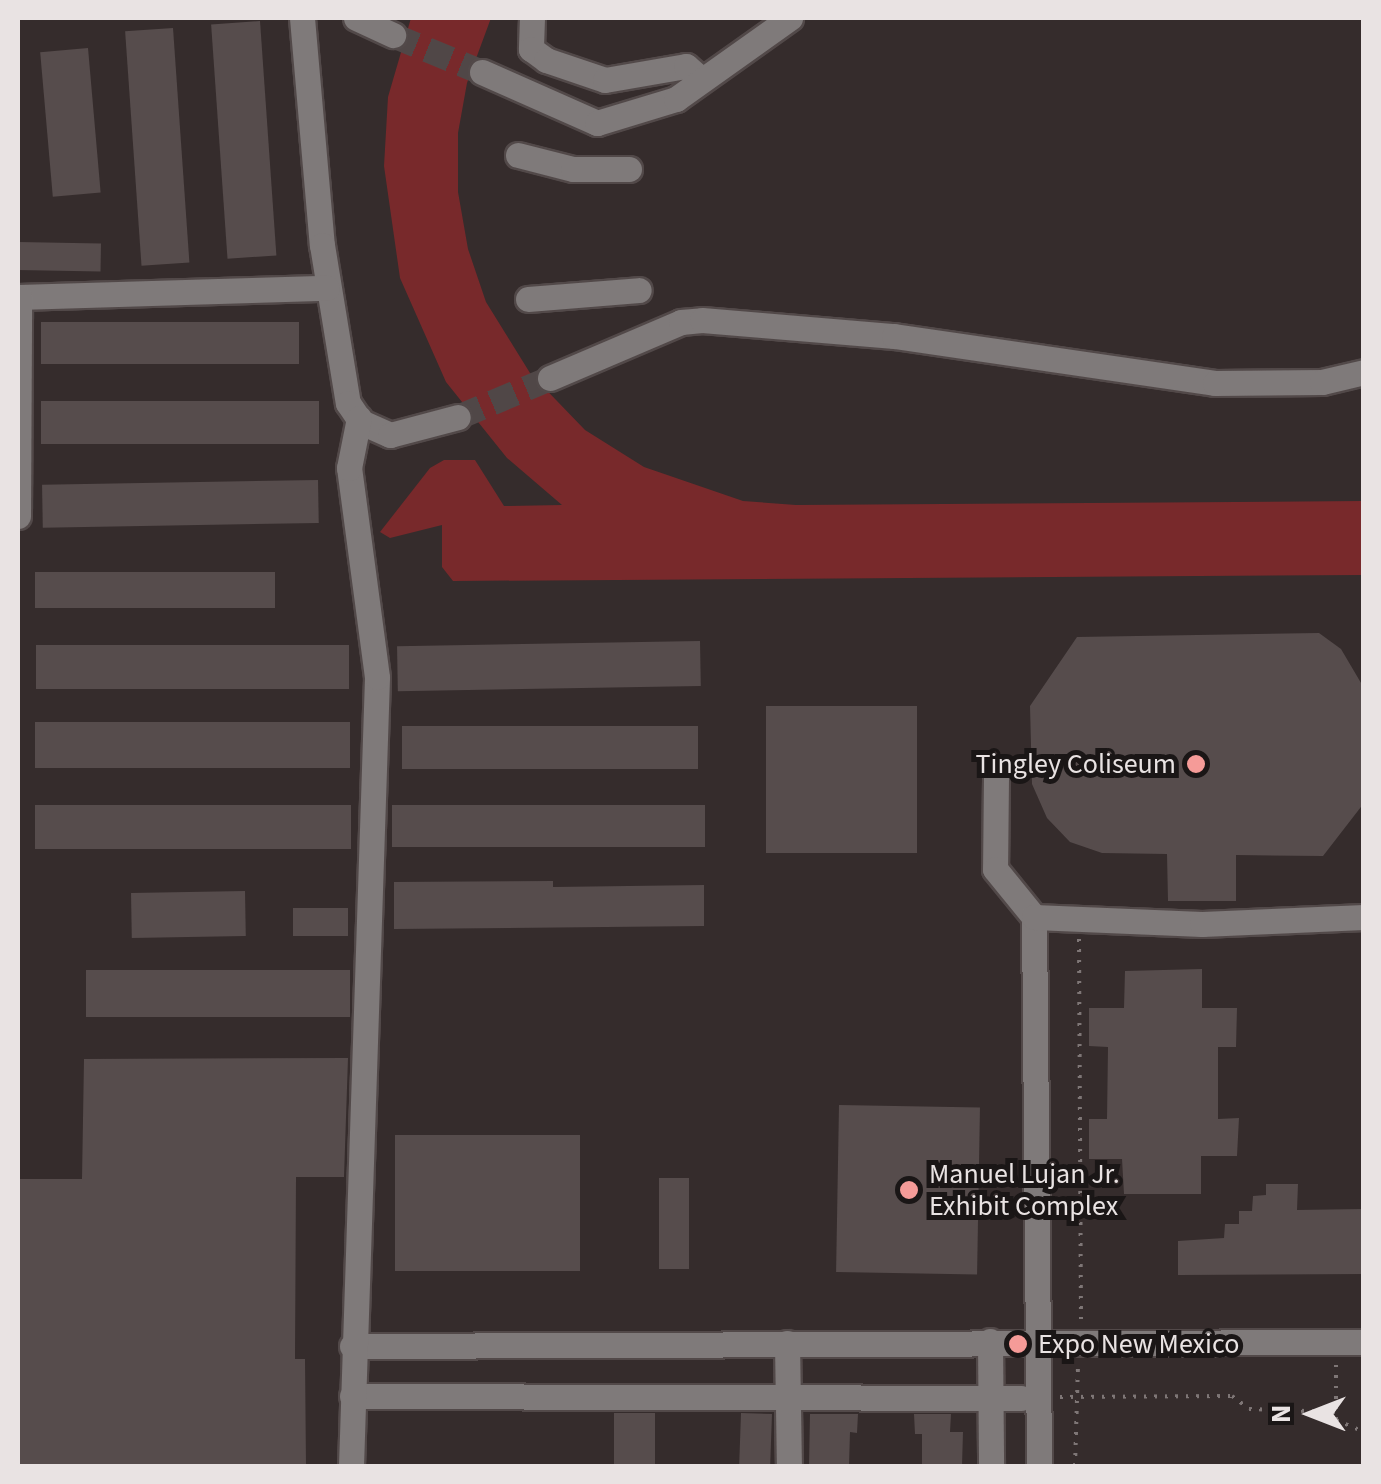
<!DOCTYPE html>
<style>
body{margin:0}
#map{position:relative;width:1381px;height:1484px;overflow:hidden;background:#352c2c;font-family:"Source Sans 3",sans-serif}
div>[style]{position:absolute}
.green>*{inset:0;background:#78292b}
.building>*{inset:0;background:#564c4c;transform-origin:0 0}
.minor-tunnel>*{height:25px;margin-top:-12.5px;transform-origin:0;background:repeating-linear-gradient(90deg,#504747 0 25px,transparent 0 37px)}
.path>*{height:4px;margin-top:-2px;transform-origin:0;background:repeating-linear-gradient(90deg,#7e7676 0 2.5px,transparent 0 10.5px)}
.roads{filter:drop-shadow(2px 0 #524949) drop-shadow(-2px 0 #524949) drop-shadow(0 2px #524949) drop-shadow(0 -2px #524949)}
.minor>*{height:25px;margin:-12.5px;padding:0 12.5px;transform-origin:12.5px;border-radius:12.5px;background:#7f7a7a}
.dots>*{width:28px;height:28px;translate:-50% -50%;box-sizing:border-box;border:5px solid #1a1616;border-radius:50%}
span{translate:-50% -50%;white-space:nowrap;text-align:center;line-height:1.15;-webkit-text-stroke:10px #1a1616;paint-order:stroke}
.poi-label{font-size:28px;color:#e9e3e3}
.right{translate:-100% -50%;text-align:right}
.left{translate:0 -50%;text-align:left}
.frame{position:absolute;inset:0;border:20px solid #e9e3e3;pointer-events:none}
.north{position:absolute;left:1261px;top:1364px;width:100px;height:100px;-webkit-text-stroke:8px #1a1616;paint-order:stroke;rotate:270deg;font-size:28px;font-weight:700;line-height:40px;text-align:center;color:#e9e3e3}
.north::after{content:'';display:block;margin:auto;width:35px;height:45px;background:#e9e3e3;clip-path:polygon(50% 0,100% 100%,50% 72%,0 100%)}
</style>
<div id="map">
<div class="green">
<div style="clip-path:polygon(411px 18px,491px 18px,467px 83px,458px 133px,458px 192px,468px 249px,486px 302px,530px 373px,585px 430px,644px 467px,743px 501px,796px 505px,1363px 501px,1364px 575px,453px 581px,442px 567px,442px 525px,390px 538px,380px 532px,430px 468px,444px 460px,475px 460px,504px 506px,562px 505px,507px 458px,446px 382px,400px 278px,384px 166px,388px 97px)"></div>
</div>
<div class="building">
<div style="left:260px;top:21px;width:235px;height:49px;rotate:86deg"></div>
<div style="left:173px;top:28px;width:235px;height:48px;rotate:86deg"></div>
<div style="left:88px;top:48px;width:145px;height:48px;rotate:85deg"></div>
<div style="left:18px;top:242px;width:83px;height:28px;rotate:1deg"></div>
<div style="left:299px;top:322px;width:42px;height:258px;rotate:90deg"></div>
<div style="left:41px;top:401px;width:278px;height:43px"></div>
<div style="left:318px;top:480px;width:43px;height:276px;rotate:89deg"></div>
<div style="left:35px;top:572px;width:240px;height:36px"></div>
<div style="clip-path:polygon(1319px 633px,1341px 649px,1364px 688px,1364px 803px,1323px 856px,1236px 855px,1236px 901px,1168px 901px,1167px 854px,1102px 853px,1070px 842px,1047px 818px,1032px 784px,1030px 706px,1077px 637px)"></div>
<div style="left:700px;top:641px;width:45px;height:303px;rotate:89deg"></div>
<div style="left:36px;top:645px;width:313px;height:44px"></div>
<div style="left:766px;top:706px;width:151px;height:147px"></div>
<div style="left:350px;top:722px;width:46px;height:315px;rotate:90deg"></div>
<div style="left:402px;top:726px;width:296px;height:43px"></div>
<div style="left:35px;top:805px;width:316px;height:44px"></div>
<div style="left:392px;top:805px;width:313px;height:42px"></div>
<div style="clip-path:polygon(553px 881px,553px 887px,704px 885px,704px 926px,394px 929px,394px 882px)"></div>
<div style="left:245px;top:891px;width:45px;height:114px;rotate:89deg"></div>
<div style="left:293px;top:908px;width:55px;height:28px"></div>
<div style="clip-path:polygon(1202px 969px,1202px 1008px,1237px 1008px,1236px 1047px,1218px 1047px,1218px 1119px,1239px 1118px,1237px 1156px,1201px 1156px,1201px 1194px,1124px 1194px,1122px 1159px,1089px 1159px,1089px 1119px,1107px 1119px,1108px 1047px,1089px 1046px,1089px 1008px,1124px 1008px,1125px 971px)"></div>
<div style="left:350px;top:970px;width:47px;height:264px;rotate:90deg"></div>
<div style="clip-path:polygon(348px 1058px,344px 1177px,296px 1177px,295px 1359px,305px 1359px,306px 1466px,18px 1466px,20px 1179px,82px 1179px,84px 1059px)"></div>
<div style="left:839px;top:1105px;width:141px;height:167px;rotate:1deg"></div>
<div style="left:395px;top:1135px;width:185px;height:136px"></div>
<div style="left:659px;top:1178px;width:30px;height:91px"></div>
<div style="clip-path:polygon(1266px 1184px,1298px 1184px,1297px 1210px,1364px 1209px,1364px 1274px,1178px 1275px,1178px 1241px,1224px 1238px,1225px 1224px,1239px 1224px,1239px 1211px,1252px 1211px,1253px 1196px,1266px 1195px)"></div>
<div style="left:614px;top:1413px;width:41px;height:53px"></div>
<div style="left:741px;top:1413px;width:31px;height:53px;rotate:2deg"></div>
<div style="clip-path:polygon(810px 1414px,858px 1414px,857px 1433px,850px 1432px,849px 1466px,809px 1466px)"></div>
<div style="clip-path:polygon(914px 1414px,951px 1414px,950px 1432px,963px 1432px,962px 1466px,922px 1466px,922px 1434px,915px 1434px)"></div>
</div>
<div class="minor-tunnel">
<div style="left:393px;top:35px;width:96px;rotate:22.6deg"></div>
<div style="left:458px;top:417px;width:100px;rotate:-23deg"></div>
</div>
<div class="path">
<div style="left:1079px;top:939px;width:380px;rotate:89.7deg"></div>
<div style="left:1336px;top:1365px;width:55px;rotate:90deg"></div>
<div style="left:1336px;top:1420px;width:30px;rotate:23deg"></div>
<div style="left:1060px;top:1397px;width:172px;rotate:-0.3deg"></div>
<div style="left:1232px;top:1396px;width:21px;rotate:37deg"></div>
<div style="left:1249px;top:1409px;width:87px;rotate:2deg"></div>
<div style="left:1075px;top:1466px;width:99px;rotate:-88.3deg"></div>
</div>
<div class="roads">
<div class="minor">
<div style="left:302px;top:18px;width:228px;rotate:85deg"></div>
<div style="left:322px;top:245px;width:160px;rotate:80.7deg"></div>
<div style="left:348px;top:403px;width:23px;rotate:56deg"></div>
<div style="left:361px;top:422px;width:32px;rotate:24deg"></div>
<div style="left:390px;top:435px;width:70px;rotate:-14.8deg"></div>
<div style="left:356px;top:18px;width:41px;rotate:24.7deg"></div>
<div style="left:532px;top:18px;width:31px;rotate:92deg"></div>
<div style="left:531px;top:49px;width:19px;rotate:36deg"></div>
<div style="left:546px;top:60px;width:62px;rotate:18.7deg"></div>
<div style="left:605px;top:80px;width:82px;rotate:-9.8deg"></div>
<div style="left:686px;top:66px;width:20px;rotate:41deg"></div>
<div style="left:482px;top:72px;width:126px;rotate:23.9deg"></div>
<div style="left:597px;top:123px;width:83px;rotate:-16.9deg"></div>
<div style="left:676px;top:99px;width:140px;rotate:-35.4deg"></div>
<div style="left:518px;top:155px;width:57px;rotate:14.3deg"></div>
<div style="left:573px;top:169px;width:56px"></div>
<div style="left:18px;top:297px;width:309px;rotate:-1.7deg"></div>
<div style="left:528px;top:299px;width:111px;rotate:-4.6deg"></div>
<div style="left:550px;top:378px;width:142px;rotate:-23.1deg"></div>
<div style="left:681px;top:322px;width:21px;rotate:-5deg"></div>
<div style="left:702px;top:320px;width:193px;rotate:4.8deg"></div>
<div style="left:894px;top:336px;width:324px;rotate:8.3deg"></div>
<div style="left:1215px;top:383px;width:107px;rotate:-0.5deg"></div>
<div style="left:1322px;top:382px;width:43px;rotate:-13.4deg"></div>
<div style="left:18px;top:516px;width:219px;rotate:-89.7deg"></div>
<div style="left:996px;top:778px;width:91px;rotate:90.6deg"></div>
<div style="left:995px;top:869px;width:62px;rotate:50.9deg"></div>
<div style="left:990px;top:1341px;width:125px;rotate:89.5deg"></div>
<div style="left:787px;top:1343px;width:123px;rotate:89.1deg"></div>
<div style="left:352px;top:1346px;width:1012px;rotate:-0.23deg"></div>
<div style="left:352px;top:1396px;width:669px;rotate:0.17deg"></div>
<div style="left:351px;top:1466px;width:789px;rotate:-88.11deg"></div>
<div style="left:377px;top:677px;width:211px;rotate:-97.6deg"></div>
<div style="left:349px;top:468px;width:51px;rotate:-78.7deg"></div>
<div style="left:1039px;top:1466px;width:549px;rotate:-90.52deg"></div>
<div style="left:1034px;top:917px;width:168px;rotate:2.4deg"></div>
<div style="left:1202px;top:924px;width:162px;rotate:-2.5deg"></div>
</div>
</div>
<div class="dots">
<div style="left:1196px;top:764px;background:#f59b98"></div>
<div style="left:909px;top:1190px;background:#f59b98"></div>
<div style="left:1018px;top:1344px;background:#f59b98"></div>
</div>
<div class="poi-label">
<span class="right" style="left:1176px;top:764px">Tingley Coliseum</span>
<span class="left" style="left:929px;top:1190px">Manuel Lujan Jr.<br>Exhibit Complex</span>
<span class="left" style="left:1038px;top:1344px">Expo New Mexico</span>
</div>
<div class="frame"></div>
<div class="north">N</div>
</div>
